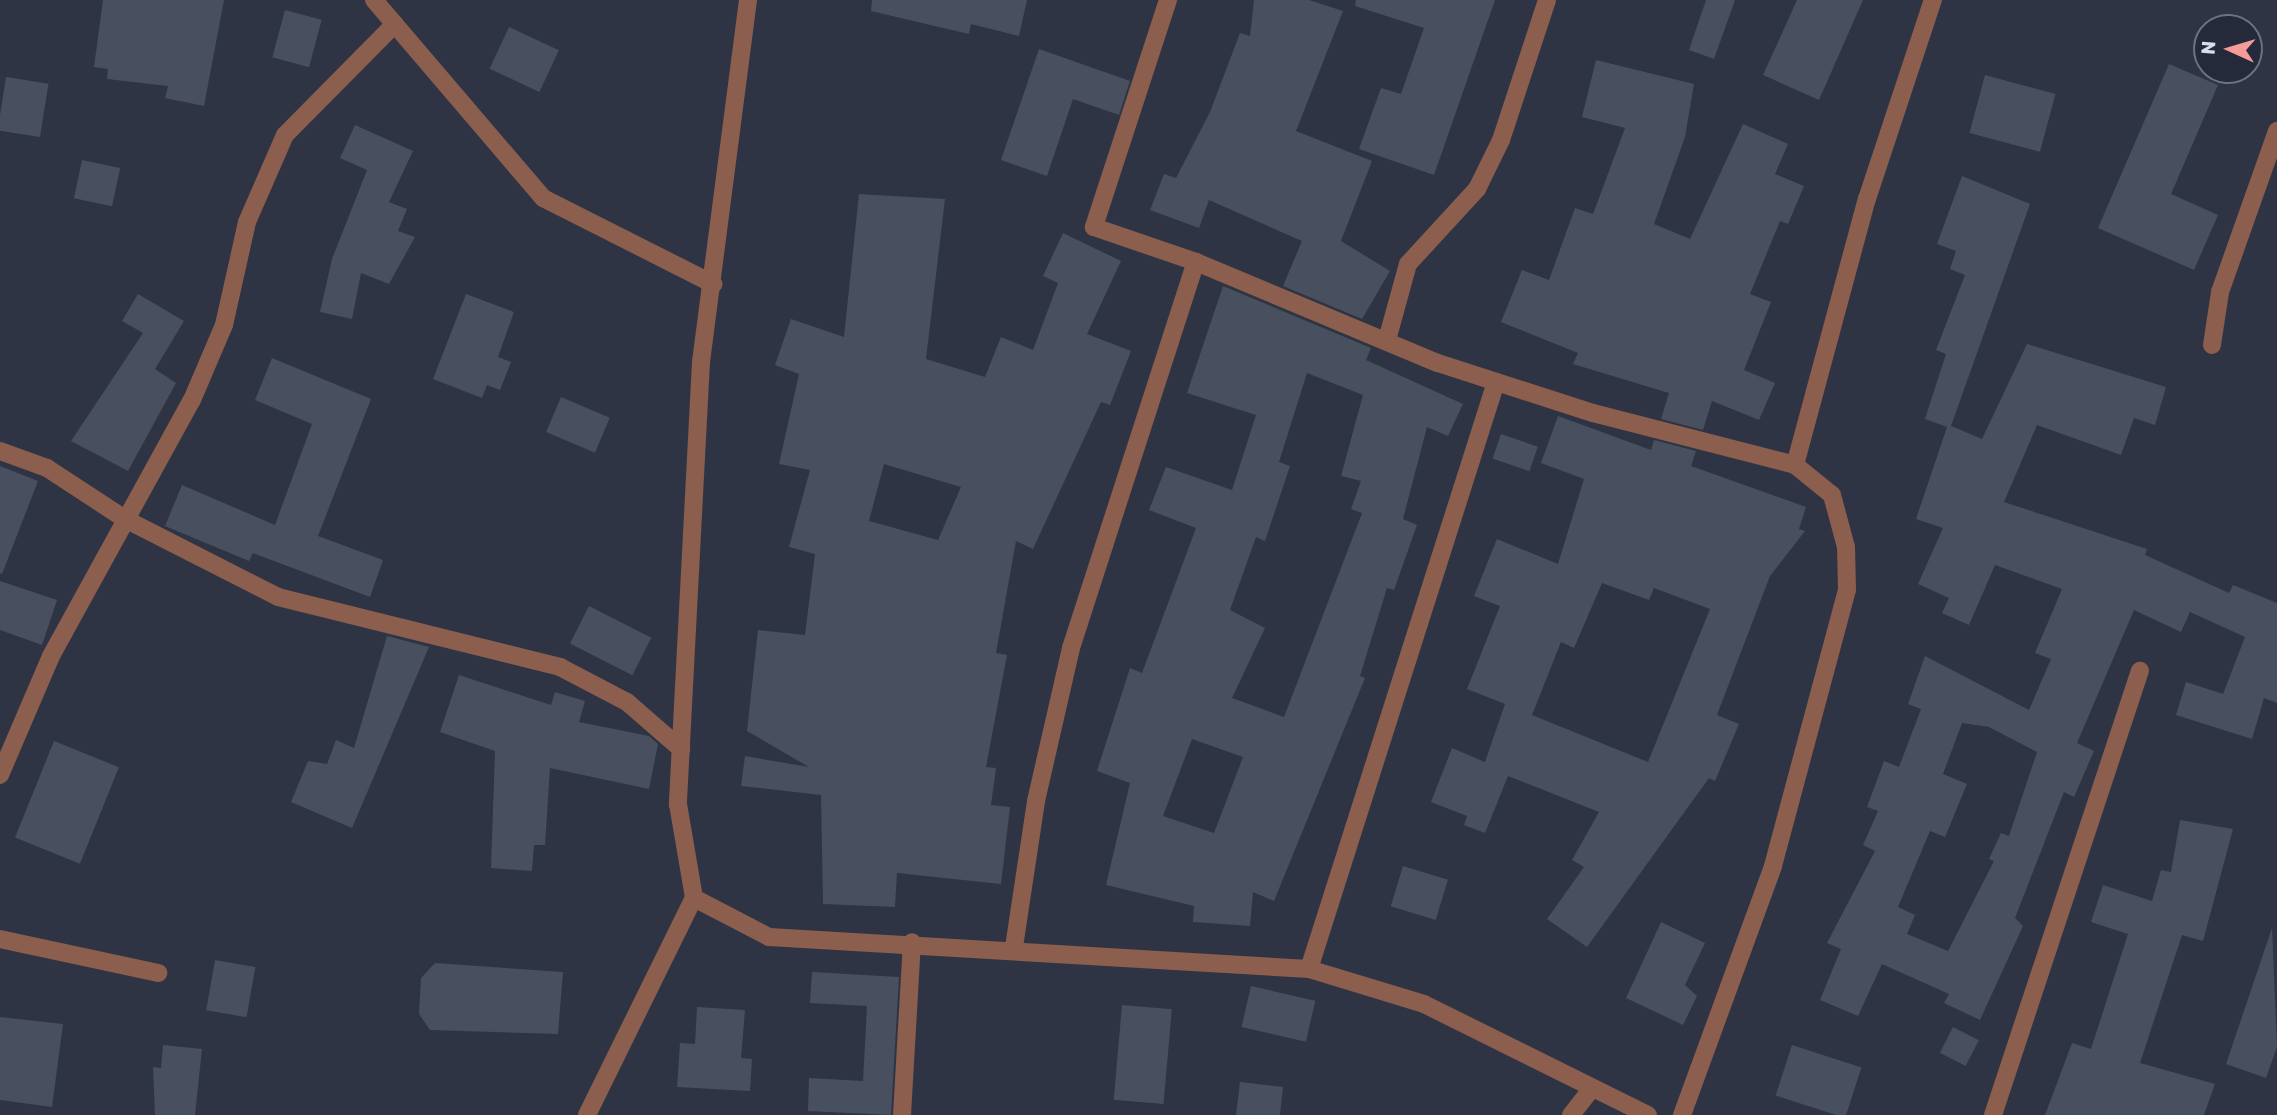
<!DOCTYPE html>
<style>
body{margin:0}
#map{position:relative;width:2277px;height:1115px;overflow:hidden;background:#2e3443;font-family:Rubik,sans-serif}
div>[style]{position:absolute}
.building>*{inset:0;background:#484f5f;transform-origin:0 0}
.minor>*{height:18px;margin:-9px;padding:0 9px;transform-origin:9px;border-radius:9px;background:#8b5e4d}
span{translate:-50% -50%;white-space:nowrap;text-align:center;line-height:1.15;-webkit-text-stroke:7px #242a39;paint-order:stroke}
.north{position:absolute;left:2193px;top:14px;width:70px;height:70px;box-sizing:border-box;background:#242a39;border:2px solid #6d727f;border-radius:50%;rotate:274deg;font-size:19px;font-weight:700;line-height:28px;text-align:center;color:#dadee8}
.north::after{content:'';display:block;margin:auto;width:24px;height:32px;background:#f59b99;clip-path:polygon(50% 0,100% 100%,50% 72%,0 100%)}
</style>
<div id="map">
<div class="building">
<div style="clip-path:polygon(103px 0,224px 0,204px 106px,165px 98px,168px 86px,107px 79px,108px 69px,94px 67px)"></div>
<div style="clip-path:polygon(872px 0,1027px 0,1019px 36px,971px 24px,969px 34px,871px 11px)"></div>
<div style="clip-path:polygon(1254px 0,1309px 0,1343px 11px,1296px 131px,1372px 161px,1341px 241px,1390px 271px,1362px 319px,1283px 286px,1302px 241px,1209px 200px,1199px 228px,1150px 210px,1164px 174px,1176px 178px,1210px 112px,1240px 33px,1250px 36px)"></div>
<div style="clip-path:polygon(1356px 0,1495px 0,1434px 175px,1359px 149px,1381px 88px,1401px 94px,1424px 28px,1355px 6px)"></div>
<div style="clip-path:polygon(1706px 0,1735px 0,1714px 59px,1689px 50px)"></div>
<div style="clip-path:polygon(1797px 0,1863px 0,1819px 100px,1763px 75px)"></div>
<div style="left:285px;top:10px;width:38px;height:49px;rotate:15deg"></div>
<div style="left:509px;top:27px;width:55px;height:46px;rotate:25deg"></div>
<div style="clip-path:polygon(1039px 49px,1130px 81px,1119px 115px,1073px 99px,1047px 176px,1001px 160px)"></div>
<div style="clip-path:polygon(1596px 60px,1694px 84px,1685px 137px,1654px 224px,1690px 239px,1743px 124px,1788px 144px,1775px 174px,1804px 186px,1788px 224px,1780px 221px,1750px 294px,1771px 302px,1744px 370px,1775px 383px,1759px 420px,1712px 401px,1703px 430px,1661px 419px,1669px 393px,1573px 364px,1578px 353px,1501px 322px,1522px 270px,1549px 280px,1575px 208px,1593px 214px,1625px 128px,1582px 117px)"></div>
<div style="clip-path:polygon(2169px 64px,2218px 85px,2171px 194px,2218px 215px,2194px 270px,2098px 228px)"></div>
<div style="left:1985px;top:75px;width:73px;height:60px;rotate:15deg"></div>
<div style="left:6px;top:77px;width:43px;height:54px;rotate:9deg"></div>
<div style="clip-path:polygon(355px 125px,413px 151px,389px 202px,407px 209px,398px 231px,415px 237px,389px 284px,361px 273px,352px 319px,320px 312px,332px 259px,367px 170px,340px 158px)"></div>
<div style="left:82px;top:160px;width:39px;height:39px;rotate:12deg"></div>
<div style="clip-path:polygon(evenodd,1962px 176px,2030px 204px,1951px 426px,1982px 439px,2027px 344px,2166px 387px,2155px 425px,2134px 418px,2121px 455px,2037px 425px,2004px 502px,2147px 549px,2145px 555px,2229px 593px,2233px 585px,2277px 603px,2277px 703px,2264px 698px,2252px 739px,2176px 715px,2186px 682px,2223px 694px,2245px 637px,2190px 612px,2181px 632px,2134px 610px,2077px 743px,2094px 751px,2074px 797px,2064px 792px,2015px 918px,2023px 926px,1980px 1020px,1944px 1003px,1949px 994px,1882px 964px,1858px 1016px,1820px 1000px,1841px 949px,1827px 943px,1875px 851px,1863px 845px,1878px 811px,1867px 807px,1884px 761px,1899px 767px,1921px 709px,1908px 704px,1925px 656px,2029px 710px,2051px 659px,2035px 653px,2062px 589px,1995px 565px,1969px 625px,1942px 613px,1949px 598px,1918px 584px,1943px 528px,1916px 519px,1947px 427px,1925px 419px,1946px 354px,1936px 350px,1965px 275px,1950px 269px,1956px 251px,1937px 244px,1962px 176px,1962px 723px,1989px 727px,2037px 752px,2009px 836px,2001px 833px,1989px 859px,1994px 861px,1948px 951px,1907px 934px,1915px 915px,1898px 907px,1930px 831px,1945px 837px,1967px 784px,1943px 774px,1962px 723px)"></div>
<div style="clip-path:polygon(evenodd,859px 194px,945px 199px,926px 359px,985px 377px,1001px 337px,1033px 350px,1058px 283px,1043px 276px,1063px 233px,1121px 261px,1087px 334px,1131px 351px,1110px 405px,1101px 402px,1033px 549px,1016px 541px,996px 653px,1007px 655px,986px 767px,996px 768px,991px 805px,1010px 807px,1001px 884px,897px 873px,895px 907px,823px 904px,821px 795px,741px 786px,745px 756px,809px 767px,747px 731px,758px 630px,805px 635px,815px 554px,789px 547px,810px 470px,779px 464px,799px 374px,775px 365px,791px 319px,844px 337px,859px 194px,884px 464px,961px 487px,938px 540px,869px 521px,884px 464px)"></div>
<div style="clip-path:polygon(evenodd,1223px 286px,1371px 348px,1366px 360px,1463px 404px,1448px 436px,1427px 427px,1403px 519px,1417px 525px,1394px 590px,1387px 588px,1360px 676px,1365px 678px,1274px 901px,1253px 892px,1250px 926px,1193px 922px,1194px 906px,1106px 885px,1130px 783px,1097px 771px,1130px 668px,1142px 673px,1196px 528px,1149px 510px,1166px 467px,1232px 490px,1256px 415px,1187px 393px,1223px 286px,1307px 373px,1363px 395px,1341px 476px,1361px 481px,1351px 509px,1362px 513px,1284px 717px,1232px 698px,1265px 628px,1230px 610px,1256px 537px,1265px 541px,1290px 466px,1279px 462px,1307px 373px,1223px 286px,1192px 739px,1243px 757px,1214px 833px,1163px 816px,1192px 739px)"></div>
<div style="clip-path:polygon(138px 294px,184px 321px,155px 369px,176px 383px,128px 471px,71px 441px,143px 333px,122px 321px)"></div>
<div style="clip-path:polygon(466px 294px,514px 312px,498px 357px,511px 362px,500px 390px,487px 385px,482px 398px,433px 379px)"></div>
<div style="clip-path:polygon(272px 358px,371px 399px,318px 536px,383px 560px,370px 597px,253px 553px,249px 561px,165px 526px,182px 485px,275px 525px,312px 424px,255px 400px)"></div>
<div style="left:561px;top:397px;width:53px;height:38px;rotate:23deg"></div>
<div style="clip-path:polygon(evenodd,1558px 416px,1651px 450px,1654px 440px,1696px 451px,1691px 466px,1806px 507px,1799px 529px,1805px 531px,1770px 576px,1717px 715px,1739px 724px,1715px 781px,1709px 778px,1587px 947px,1547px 919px,1584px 867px,1572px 860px,1599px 812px,1508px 776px,1485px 833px,1464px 825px,1467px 816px,1431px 802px,1452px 748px,1485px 762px,1505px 704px,1467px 689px,1500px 606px,1474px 596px,1497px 539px,1558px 564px,1584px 479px,1541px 463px,1558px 416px,1602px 583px,1649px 600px,1654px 588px,1710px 609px,1648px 762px,1532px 715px,1561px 642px,1574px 648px,1602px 583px)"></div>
<div style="left:1501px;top:434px;width:39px;height:26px;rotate:19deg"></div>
<div style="clip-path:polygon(0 466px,38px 481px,2px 574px,0 573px)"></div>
<div style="clip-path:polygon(0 581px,57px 600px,42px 645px,0 630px)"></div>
<div style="left:589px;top:606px;width:70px;height:42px;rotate:27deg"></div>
<div style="clip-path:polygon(387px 636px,429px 647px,352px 828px,291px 802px,308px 761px,327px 764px,336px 740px,354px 748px)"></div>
<div style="clip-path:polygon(459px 675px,551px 705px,555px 692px,585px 701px,579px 722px,649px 736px,658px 744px,649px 789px,550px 768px,545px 845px,534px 845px,532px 871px,491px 868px,495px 751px,440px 732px)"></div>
<div style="left:54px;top:741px;width:70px;height:104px;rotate:22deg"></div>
<div style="clip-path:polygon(2180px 820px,2233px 829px,2203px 941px,2182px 935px,2140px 1063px,2215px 1084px,2204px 1115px,2045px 1115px,2072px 1043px,2091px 1049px,2128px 934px,2091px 922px,2103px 885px,2152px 901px,2161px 870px,2171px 872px)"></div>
<div style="left:1403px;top:866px;width:47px;height:42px;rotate:17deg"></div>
<div style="clip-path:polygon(1661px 922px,1705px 943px,1685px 985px,1697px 996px,1683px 1025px,1626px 998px)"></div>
<div style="clip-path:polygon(2272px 928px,2277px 1047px,2266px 1078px,2226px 1064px)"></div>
<div style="left:215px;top:960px;width:41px;height:51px;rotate:10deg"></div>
<div style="clip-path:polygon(435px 963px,563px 972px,558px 1034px,430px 1030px,419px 1014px,421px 978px)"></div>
<div style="clip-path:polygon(812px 972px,899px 977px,891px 1115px,808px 1111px,809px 1078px,863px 1081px,867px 1006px,810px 1003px)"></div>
<div style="left:1251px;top:986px;width:66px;height:42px;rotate:13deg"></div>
<div style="left:1122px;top:1005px;width:50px;height:95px;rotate:5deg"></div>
<div style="clip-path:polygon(697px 1007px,745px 1010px,741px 1058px,752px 1059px,750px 1091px,677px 1087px,680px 1043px,695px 1044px)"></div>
<div style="clip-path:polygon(0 1017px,63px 1024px,52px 1107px,0 1100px)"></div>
<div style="left:1953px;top:1027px;width:29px;height:29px;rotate:27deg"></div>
<div style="clip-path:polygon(163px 1045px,202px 1049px,195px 1115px,155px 1115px,153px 1067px,161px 1068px)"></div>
<div style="left:1792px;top:1045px;width:73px;height:53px;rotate:18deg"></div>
<div style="clip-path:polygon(1240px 1082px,1283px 1087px,1280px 1115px,1236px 1115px)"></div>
</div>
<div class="minor">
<div style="left:374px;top:0;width:260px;rotate:49.5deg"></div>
<div style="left:543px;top:198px;width:191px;rotate:26.8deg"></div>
<div style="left:748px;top:0;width:365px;rotate:97.4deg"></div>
<div style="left:701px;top:362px;width:443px;rotate:93deg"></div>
<div style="left:678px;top:804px;width:95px;rotate:80.3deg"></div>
<div style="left:694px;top:898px;width:85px;rotate:27.5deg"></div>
<div style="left:769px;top:937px;width:541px;rotate:3.39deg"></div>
<div style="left:1309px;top:969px;width:120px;rotate:16.9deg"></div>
<div style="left:1424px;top:1004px;width:250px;rotate:26.4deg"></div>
<div style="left:1168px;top:0;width:239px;rotate:108.1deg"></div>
<div style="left:1094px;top:227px;width:108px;rotate:18.9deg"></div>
<div style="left:1196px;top:262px;width:262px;rotate:22.7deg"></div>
<div style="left:1438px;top:363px;width:163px;rotate:17.9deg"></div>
<div style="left:1593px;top:413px;width:209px;rotate:14.4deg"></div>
<div style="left:1387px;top:340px;width:79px;rotate:-74.6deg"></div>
<div style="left:1408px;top:264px;width:102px;rotate:-47.4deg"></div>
<div style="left:1477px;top:189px;width:55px;rotate:-63.9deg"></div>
<div style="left:1501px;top:140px;width:147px;rotate:-71.8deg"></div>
<div style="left:2212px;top:345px;width:54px;rotate:-81.4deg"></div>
<div style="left:2220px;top:292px;width:171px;rotate:-70.5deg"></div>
<div style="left:0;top:451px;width:50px;rotate:19.9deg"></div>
<div style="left:47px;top:468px;width:93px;rotate:33.2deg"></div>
<div style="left:125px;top:519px;width:172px;rotate:27deg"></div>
<div style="left:278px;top:597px;width:291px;rotate:13.9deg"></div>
<div style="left:560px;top:667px;width:76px;rotate:27.6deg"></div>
<div style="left:627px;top:702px;width:72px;rotate:41deg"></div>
<div style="left:0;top:775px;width:129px;rotate:-66.8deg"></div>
<div style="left:51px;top:656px;width:292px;rotate:-61.2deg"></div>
<div style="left:192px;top:400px;width:82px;rotate:-66.9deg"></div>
<div style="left:224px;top:325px;width:106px;rotate:-77.4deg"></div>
<div style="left:247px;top:222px;width:95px;rotate:-66.4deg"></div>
<div style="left:285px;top:135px;width:156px;rotate:-45.3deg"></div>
<div style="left:0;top:939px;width:162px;rotate:12.1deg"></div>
<div style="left:1014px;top:947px;width:148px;rotate:-81.4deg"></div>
<div style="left:1036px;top:801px;width:157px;rotate:-77.1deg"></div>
<div style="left:1071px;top:648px;width:406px;rotate:-72.1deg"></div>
<div style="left:1309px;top:969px;width:616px;rotate:-72.33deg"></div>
<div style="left:587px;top:1115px;width:242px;rotate:-63.8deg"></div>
<div style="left:902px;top:1115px;width:173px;rotate:-86.7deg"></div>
<div style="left:1571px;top:1115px;width:34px;rotate:-52deg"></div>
<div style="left:1682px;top:1115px;width:265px;rotate:-69.9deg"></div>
<div style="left:1773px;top:866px;width:286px;rotate:-75deg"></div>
<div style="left:1847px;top:590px;width:43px;rotate:-91.3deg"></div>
<div style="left:1846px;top:547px;width:54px;rotate:-105.1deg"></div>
<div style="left:1832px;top:495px;width:48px;rotate:-141deg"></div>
<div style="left:1795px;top:465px;width:276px;rotate:-74.9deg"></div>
<div style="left:1867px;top:199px;width:210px;rotate:-71.7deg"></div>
<div style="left:1993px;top:1115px;width:468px;rotate:-71.7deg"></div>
</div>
<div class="north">N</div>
</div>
